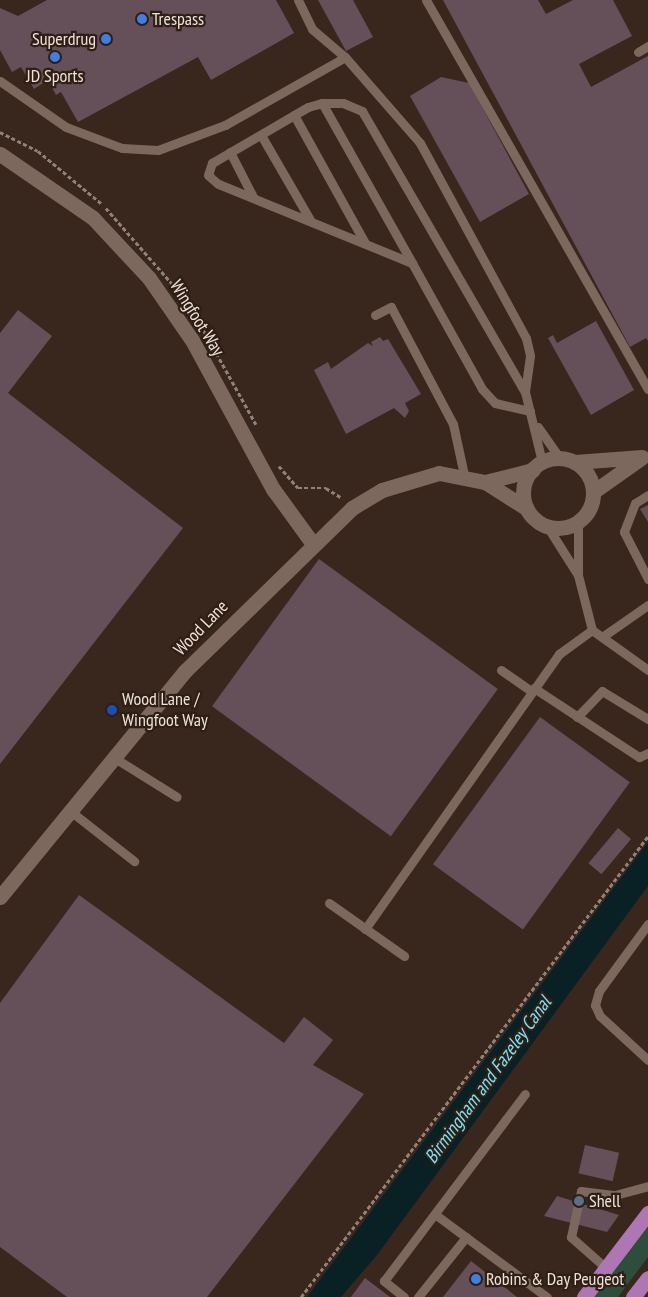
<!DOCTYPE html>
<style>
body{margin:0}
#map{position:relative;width:648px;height:1297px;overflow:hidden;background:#39271d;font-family:"PT Sans Narrow",sans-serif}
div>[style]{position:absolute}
.green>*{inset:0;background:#2d4e3c}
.water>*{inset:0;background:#092025}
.building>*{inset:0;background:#654f59;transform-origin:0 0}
.path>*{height:2.5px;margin-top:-1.25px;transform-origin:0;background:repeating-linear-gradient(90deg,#908179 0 4px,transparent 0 6.5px)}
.service>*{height:9px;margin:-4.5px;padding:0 4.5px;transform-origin:4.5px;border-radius:4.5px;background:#7d685d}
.minor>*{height:15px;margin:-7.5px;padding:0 7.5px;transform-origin:7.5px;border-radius:7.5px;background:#7d685d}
.minor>.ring{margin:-7.5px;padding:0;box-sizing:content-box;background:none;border:15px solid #7d685d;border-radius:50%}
.trunk>*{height:15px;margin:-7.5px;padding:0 7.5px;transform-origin:7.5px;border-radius:7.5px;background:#ae76b2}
.dots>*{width:14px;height:14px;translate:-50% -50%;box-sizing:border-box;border:2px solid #2f1e14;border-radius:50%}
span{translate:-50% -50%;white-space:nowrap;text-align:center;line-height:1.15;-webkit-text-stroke:4.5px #2f1e14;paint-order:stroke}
.poi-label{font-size:18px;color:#eee2db}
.left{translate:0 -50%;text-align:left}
.right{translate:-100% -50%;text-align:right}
.street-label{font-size:18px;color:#eee2db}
.water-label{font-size:19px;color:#78e3fd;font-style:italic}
</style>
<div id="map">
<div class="green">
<div style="clip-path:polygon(648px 1227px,648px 1257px,618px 1297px,594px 1297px)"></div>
</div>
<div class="water">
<div style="clip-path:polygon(648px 842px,648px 886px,377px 1255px,341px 1297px,307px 1297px)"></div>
</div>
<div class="building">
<div style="clip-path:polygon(47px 0,276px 0,294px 33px,211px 80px,198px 57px,78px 122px,61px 92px,56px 95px,48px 80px,34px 89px,21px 67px,12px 72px,0 50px,0 8px,18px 16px)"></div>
<div style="clip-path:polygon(318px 0,353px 0,373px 37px,346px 51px)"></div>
<div style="clip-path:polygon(443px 0,538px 0,546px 14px,573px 0,613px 0,632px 36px,579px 64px,591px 87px,648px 56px,648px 341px,646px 338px,630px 347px)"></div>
<div style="clip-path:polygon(441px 77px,469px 83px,529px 194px,480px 222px,410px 96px)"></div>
<div style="clip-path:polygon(18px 310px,52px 336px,8px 393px,183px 528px,0 764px,0 333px)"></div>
<div style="clip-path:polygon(596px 321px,634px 390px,591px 415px,548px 338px,553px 335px,557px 343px)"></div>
<div style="clip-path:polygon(380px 337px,383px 341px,388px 339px,421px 394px,405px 403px,409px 411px,405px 418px,394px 408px,346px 434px,314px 370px,328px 362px,331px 369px,368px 343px,373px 346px,371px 342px)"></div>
<div style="clip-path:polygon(648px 505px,648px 522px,640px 509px)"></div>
<div style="left:319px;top:559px;width:221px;height:182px;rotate:36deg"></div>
<div style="left:540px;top:717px;width:111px;height:182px;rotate:36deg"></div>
<div style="left:618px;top:828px;width:17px;height:46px;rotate:40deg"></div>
<div style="clip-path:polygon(79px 895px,284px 1043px,304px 1017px,333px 1040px,313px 1065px,364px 1094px,207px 1297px,67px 1297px,0 1247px,0 1003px)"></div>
<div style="left:585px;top:1145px;width:35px;height:29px;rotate:13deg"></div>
<div style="clip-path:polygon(557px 1196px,619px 1215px,607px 1232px,544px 1216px)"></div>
<div style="clip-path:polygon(471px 1261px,517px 1297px,443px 1297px)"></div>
<div style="clip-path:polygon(365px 1278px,390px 1297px,351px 1297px)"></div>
</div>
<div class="path">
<div style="left:0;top:132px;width:42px;rotate:26.6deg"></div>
<div style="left:38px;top:151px;width:83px;rotate:39.6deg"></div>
<div style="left:106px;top:208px;width:125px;rotate:48.9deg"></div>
<div style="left:188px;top:302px;width:140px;rotate:60.9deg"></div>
<div style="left:279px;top:466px;width:29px;rotate:49deg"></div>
<div style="left:298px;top:488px;width:28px"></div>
<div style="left:326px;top:488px;width:19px;rotate:32deg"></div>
<div style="left:301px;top:1297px;width:577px;rotate:-53.03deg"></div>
</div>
<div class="service">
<div style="left:298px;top:0;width:32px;rotate:64deg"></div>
<div style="left:312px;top:29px;width:43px;rotate:40.3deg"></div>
<div style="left:345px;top:57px;width:114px;rotate:48.9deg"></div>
<div style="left:420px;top:143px;width:222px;rotate:61.5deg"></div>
<div style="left:526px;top:338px;width:18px;rotate:77deg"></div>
<div style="left:530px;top:356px;width:36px;rotate:98deg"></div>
<div style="left:525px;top:392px;width:72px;rotate:76.3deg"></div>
<div style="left:426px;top:0;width:448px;rotate:60.3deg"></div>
<div style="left:638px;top:52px;width:12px;rotate:-31deg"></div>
<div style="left:0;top:81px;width:80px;rotate:34.9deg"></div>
<div style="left:66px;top:127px;width:60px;rotate:20.6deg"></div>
<div style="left:122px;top:148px;width:36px;rotate:3deg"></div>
<div style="left:158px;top:150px;width:72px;rotate:-20.5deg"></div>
<div style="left:225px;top:125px;width:138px;rotate:-29.5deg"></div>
<div style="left:322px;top:103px;width:21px"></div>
<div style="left:343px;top:103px;width:21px;rotate:23deg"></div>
<div style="left:362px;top:111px;width:325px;rotate:59.9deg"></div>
<div style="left:294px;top:115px;width:146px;rotate:61deg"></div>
<div style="left:261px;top:135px;width:98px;rotate:60deg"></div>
<div style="left:230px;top:152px;width:51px;rotate:62.9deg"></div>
<div style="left:412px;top:263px;width:209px;rotate:-157.8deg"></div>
<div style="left:218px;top:184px;width:13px;rotate:-138deg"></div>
<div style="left:208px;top:175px;width:13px;rotate:-72deg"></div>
<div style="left:212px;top:163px;width:111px;rotate:-30.3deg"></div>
<div style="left:308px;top:107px;width:15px;rotate:-16deg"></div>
<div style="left:322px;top:103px;width:184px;rotate:60.6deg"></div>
<div style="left:412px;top:263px;width:144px;rotate:60.9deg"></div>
<div style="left:482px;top:389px;width:19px;rotate:47deg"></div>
<div style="left:495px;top:403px;width:36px;rotate:13deg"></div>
<div style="left:375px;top:315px;width:18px;rotate:-27deg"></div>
<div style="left:391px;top:307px;width:132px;rotate:62.1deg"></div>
<div style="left:453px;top:424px;width:52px;rotate:77.8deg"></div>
<div style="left:538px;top:427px;width:38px;rotate:55deg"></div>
<div style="left:648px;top:495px;width:15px;rotate:148deg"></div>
<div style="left:635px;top:503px;width:31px;rotate:111deg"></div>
<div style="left:624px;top:532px;width:53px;rotate:62.9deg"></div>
<div style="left:547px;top:526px;width:58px;rotate:57.7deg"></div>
<div style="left:592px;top:630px;width:69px;rotate:35.5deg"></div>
<div style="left:602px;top:637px;width:56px;rotate:-34.8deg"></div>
<div style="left:501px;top:670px;width:38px;rotate:35deg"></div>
<div style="left:534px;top:688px;width:126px;rotate:33.3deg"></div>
<div style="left:639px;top:757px;width:10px;rotate:-24deg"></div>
<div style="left:577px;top:717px;width:36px;rotate:-46deg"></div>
<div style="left:602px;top:691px;width:54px;rotate:31.3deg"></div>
<div style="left:113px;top:757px;width:75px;rotate:32deg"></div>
<div style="left:69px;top:810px;width:83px;rotate:38.1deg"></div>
<div style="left:329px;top:903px;width:92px;rotate:35.2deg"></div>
<div style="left:648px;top:924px;width:83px;rotate:126.2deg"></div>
<div style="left:599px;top:991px;width:15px;rotate:106deg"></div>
<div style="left:595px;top:1005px;width:12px;rotate:66deg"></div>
<div style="left:600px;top:1016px;width:65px;rotate:42.5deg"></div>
<div style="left:365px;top:929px;width:337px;rotate:-54.8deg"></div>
<div style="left:559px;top:654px;width:41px;rotate:-36deg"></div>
<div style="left:592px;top:630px;width:57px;rotate:-104.3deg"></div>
<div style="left:578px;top:575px;width:53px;rotate:-90deg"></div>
<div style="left:436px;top:1215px;width:138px;rotate:36.5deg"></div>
<div style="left:606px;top:1268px;width:47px;rotate:-138.5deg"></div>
<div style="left:571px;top:1237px;width:47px;rotate:-77.7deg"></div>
<div style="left:581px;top:1191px;width:34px;rotate:7deg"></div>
<div style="left:615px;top:1195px;width:34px;rotate:-15deg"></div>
<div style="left:404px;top:1297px;width:26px;rotate:-141deg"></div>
<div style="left:384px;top:1281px;width:234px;rotate:-53deg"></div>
<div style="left:418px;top:1297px;width:77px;rotate:-51.3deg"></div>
</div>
<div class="minor">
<div style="left:0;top:154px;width:113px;rotate:34.5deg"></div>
<div style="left:93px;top:218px;width:82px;rotate:47deg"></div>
<div style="left:149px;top:278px;width:75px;rotate:55.3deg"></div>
<div style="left:192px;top:340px;width:170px;rotate:61.5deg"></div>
<div style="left:273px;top:489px;width:68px;rotate:54deg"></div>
<div class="ring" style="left:523px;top:458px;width:55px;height:55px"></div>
<div style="left:575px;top:462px;width:67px;rotate:-4.3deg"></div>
<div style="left:485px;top:482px;width:49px;rotate:-14deg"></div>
<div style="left:593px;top:492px;width:59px;rotate:-35.3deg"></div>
<div style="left:0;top:897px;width:292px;rotate:-50.7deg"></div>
<div style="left:185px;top:671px;width:233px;rotate:-44.3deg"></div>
<div style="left:352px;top:508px;width:35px;rotate:-31deg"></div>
<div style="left:382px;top:490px;width:59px;rotate:-16.6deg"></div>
<div style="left:439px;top:473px;width:47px;rotate:11.1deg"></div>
<div style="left:485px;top:482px;width:49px;rotate:32.4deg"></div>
</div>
<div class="trunk">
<div style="left:584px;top:1297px;width:106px;rotate:-52.7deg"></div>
<div style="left:633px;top:1297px;width:24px;rotate:-52deg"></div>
</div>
<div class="dots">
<div style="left:142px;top:19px;background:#3f7fe0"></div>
<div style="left:106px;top:39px;background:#3f7fe0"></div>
<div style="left:55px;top:57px;background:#3f7fe0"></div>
<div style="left:112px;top:710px;background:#1a4fb4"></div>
<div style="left:579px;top:1201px;background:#5c6f8a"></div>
<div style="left:476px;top:1279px;background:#3f7fe0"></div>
</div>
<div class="poi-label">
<span class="left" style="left:152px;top:19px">Trespass</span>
<span class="right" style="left:96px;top:39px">Superdrug</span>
<span style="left:55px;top:76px">JD Sports</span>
<span class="left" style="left:122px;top:710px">Wood Lane /<br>Wingfoot Way</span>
<span class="left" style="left:589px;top:1201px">Shell</span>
<span class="left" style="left:486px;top:1279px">Robins &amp; Day Peugeot</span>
</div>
<div class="street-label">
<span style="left:197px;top:318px;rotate:58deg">Wingfoot Way</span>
<span style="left:201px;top:628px;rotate:-46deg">Wood Lane</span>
</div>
<div class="water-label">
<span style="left:488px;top:1080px;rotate:-54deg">Birmingham and Fazeley Canal</span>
</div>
</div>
